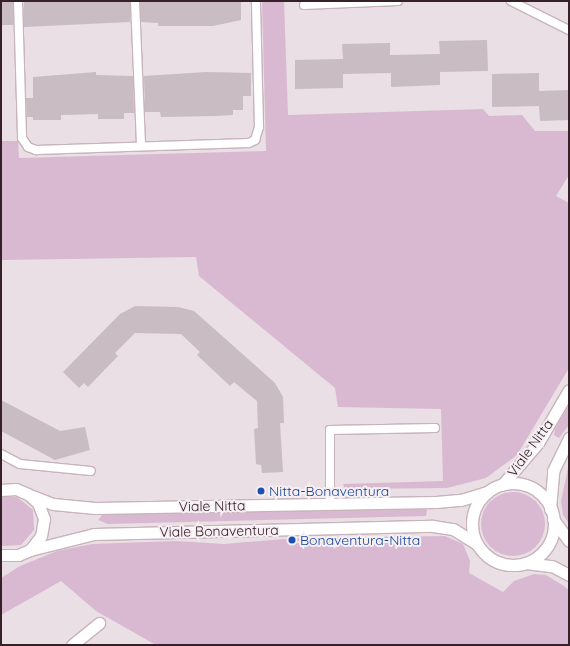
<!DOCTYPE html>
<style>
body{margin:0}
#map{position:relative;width:570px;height:646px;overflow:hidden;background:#e9dfe4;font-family:Quicksand,sans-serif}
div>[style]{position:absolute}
.green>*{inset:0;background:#d9b9d1}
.round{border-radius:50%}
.building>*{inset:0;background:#c9bcc2;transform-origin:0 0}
.roads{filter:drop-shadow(1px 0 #c8b3bb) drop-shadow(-1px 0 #c8b3bb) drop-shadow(0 1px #c8b3bb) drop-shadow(0 -1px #c8b3bb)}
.service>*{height:8px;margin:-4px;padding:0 4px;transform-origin:4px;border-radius:4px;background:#fff}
.minor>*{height:11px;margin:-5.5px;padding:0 5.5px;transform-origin:5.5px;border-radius:5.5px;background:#fff}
.secondary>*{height:11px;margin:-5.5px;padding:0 5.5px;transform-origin:5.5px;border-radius:5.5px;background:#fff}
.secondary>.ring{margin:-5.5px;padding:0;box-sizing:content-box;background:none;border:11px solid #fff;border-radius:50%}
.dots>*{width:11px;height:11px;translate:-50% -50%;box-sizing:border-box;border:2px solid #f6eff3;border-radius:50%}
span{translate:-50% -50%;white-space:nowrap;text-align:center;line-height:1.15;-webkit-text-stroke:4px #f6eff3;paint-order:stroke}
.street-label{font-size:14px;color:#372128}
.transit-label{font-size:14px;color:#164399}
.left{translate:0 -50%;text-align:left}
.frame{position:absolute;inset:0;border:2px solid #372128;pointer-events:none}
</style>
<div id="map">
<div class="green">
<div style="clip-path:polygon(262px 1px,284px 1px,288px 115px,483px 109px,489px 116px,522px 115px,535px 131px,569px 131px,569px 175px,556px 196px,569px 203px,569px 368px,517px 455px,486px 478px,447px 488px,345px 489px,343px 484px,443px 481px,441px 409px,338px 407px,335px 388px,199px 276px,196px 257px,1px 260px,1px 141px,18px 141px,19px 158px,266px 151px)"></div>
<div style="clip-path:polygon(569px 405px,569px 425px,559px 438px,554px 435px,555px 429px)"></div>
<div style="clip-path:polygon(569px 463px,569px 524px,563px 515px,561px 501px)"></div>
<div class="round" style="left:481px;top:492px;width:64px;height:64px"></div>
<div style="clip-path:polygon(1px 497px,17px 497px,33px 510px,34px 530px,21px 545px,1px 546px)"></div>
<div style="clip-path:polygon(419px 508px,427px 510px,426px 516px,108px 524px,98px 520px,103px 514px)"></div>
<div style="clip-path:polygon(445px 536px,463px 544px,470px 561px,469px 573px,503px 592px,514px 581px,534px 574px,546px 575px,564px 586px,569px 590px,569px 645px,156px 645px,96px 611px,61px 581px,1px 615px,1px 578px,20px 566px,57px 551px,92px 544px,176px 541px,224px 544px,297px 538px)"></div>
</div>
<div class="building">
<div style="left:1px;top:1px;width:12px;height:24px"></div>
<div style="clip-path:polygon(24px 1px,130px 1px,130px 22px,24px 27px)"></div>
<div style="clip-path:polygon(140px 1px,241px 1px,241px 20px,213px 26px,158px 26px,158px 23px,141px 22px)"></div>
<div style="clip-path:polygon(487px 40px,488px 71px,440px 72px,440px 85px,391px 87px,391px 73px,343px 74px,343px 88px,295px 89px,295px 60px,343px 59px,342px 44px,390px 43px,390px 55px,440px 54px,439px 41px)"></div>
<div style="clip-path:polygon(96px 72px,96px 75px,133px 76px,134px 113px,124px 113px,124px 119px,98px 119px,98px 114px,61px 115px,61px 120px,33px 120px,33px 117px,27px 117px,26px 98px,33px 98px,33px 77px)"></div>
<div style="clip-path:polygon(206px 72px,251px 73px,251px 96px,243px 96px,243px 110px,233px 110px,233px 115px,215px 116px,161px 117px,160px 112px,145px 112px,144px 76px)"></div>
<div style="clip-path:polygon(539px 73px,539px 91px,569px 90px,569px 120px,540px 121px,539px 106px,492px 107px,492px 74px)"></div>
<div style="clip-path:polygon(135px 306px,178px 307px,194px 311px,275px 383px,283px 397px,284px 423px,280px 423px,283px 472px,262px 473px,261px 465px,256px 464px,254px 429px,258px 428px,257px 401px,234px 382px,230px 386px,197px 355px,200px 352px,181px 334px,135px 333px,115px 353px,118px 356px,88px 387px,84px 383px,79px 388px,63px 372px,120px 314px)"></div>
<div style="clip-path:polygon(1px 400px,60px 431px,85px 427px,90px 450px,55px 460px,29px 446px,1px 431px)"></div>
</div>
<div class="roads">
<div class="service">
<div style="left:18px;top:1px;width:137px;rotate:88.3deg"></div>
<div style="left:22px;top:138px;width:11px;rotate:56deg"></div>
<div style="left:28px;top:147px;width:9px;rotate:21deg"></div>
<div style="left:36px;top:150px;width:213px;rotate:-1.9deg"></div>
<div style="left:249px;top:143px;width:7px;rotate:-27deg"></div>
<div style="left:255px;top:140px;width:14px;rotate:-73deg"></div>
<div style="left:259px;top:127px;width:126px;rotate:-91.4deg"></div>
<div style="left:135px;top:1px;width:145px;rotate:87.6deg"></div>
<div style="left:511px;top:1px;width:65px;rotate:26.6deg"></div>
<div style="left:304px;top:5px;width:94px;rotate:-2.4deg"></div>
<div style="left:1px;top:454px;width:21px;rotate:28deg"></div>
<div style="left:20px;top:464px;width:71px;rotate:5.6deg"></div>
<div style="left:330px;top:504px;width:74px;rotate:-90deg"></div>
<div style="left:330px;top:430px;width:105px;rotate:-1.1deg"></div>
</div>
<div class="minor">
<div style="left:72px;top:645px;width:35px;rotate:-39deg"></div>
</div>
<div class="secondary">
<div class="ring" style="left:472px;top:483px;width:71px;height:71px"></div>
<div style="left:502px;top:485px;width:55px;rotate:-49.4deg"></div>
<div style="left:538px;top:443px;width:61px;rotate:-59.7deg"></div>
<div style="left:1px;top:490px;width:15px;rotate:-4deg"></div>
<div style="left:16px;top:489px;width:13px;rotate:23deg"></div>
<div style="left:28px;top:494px;width:13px;rotate:42deg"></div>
<div style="left:38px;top:503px;width:17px;rotate:69deg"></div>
<div style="left:44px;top:519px;width:17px;rotate:100deg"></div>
<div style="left:41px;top:536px;width:18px;rotate:128deg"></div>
<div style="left:30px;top:550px;width:13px;rotate:157deg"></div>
<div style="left:18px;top:555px;width:17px;rotate:180deg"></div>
<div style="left:32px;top:496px;width:22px;rotate:21deg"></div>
<div style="left:53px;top:504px;width:42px;rotate:5.4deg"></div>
<div style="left:95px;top:508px;width:341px;rotate:-1deg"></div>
<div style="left:436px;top:502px;width:25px;rotate:-5deg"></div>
<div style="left:461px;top:500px;width:28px;rotate:-17deg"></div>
<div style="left:550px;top:509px;width:38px;rotate:-85deg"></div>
<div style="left:553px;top:471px;width:37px;rotate:-64deg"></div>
<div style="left:553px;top:519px;width:27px;rotate:54deg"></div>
<div style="left:30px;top:550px;width:66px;rotate:-14deg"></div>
<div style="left:94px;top:534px;width:339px;rotate:-1.4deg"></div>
<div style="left:433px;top:526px;width:20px;rotate:9deg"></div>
<div style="left:453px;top:529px;width:28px;rotate:32deg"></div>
<div style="left:526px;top:563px;width:26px;rotate:7deg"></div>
<div style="left:552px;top:566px;width:19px;rotate:28deg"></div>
</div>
</div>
<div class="dots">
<div style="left:261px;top:491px;background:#1a4fb4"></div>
<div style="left:292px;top:540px;background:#1a4fb4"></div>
</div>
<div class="street-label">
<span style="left:530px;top:448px;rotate:-54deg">Viale Nitta</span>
<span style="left:212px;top:506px;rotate:-1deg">Viale Nitta</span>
<span style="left:219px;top:531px;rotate:-1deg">Viale Bonaventura</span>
</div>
<div class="transit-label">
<span class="left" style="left:269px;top:491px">Nitta-Bonaventura</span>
<span class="left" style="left:300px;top:540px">Bonaventura-Nitta</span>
</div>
<div class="frame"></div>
</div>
